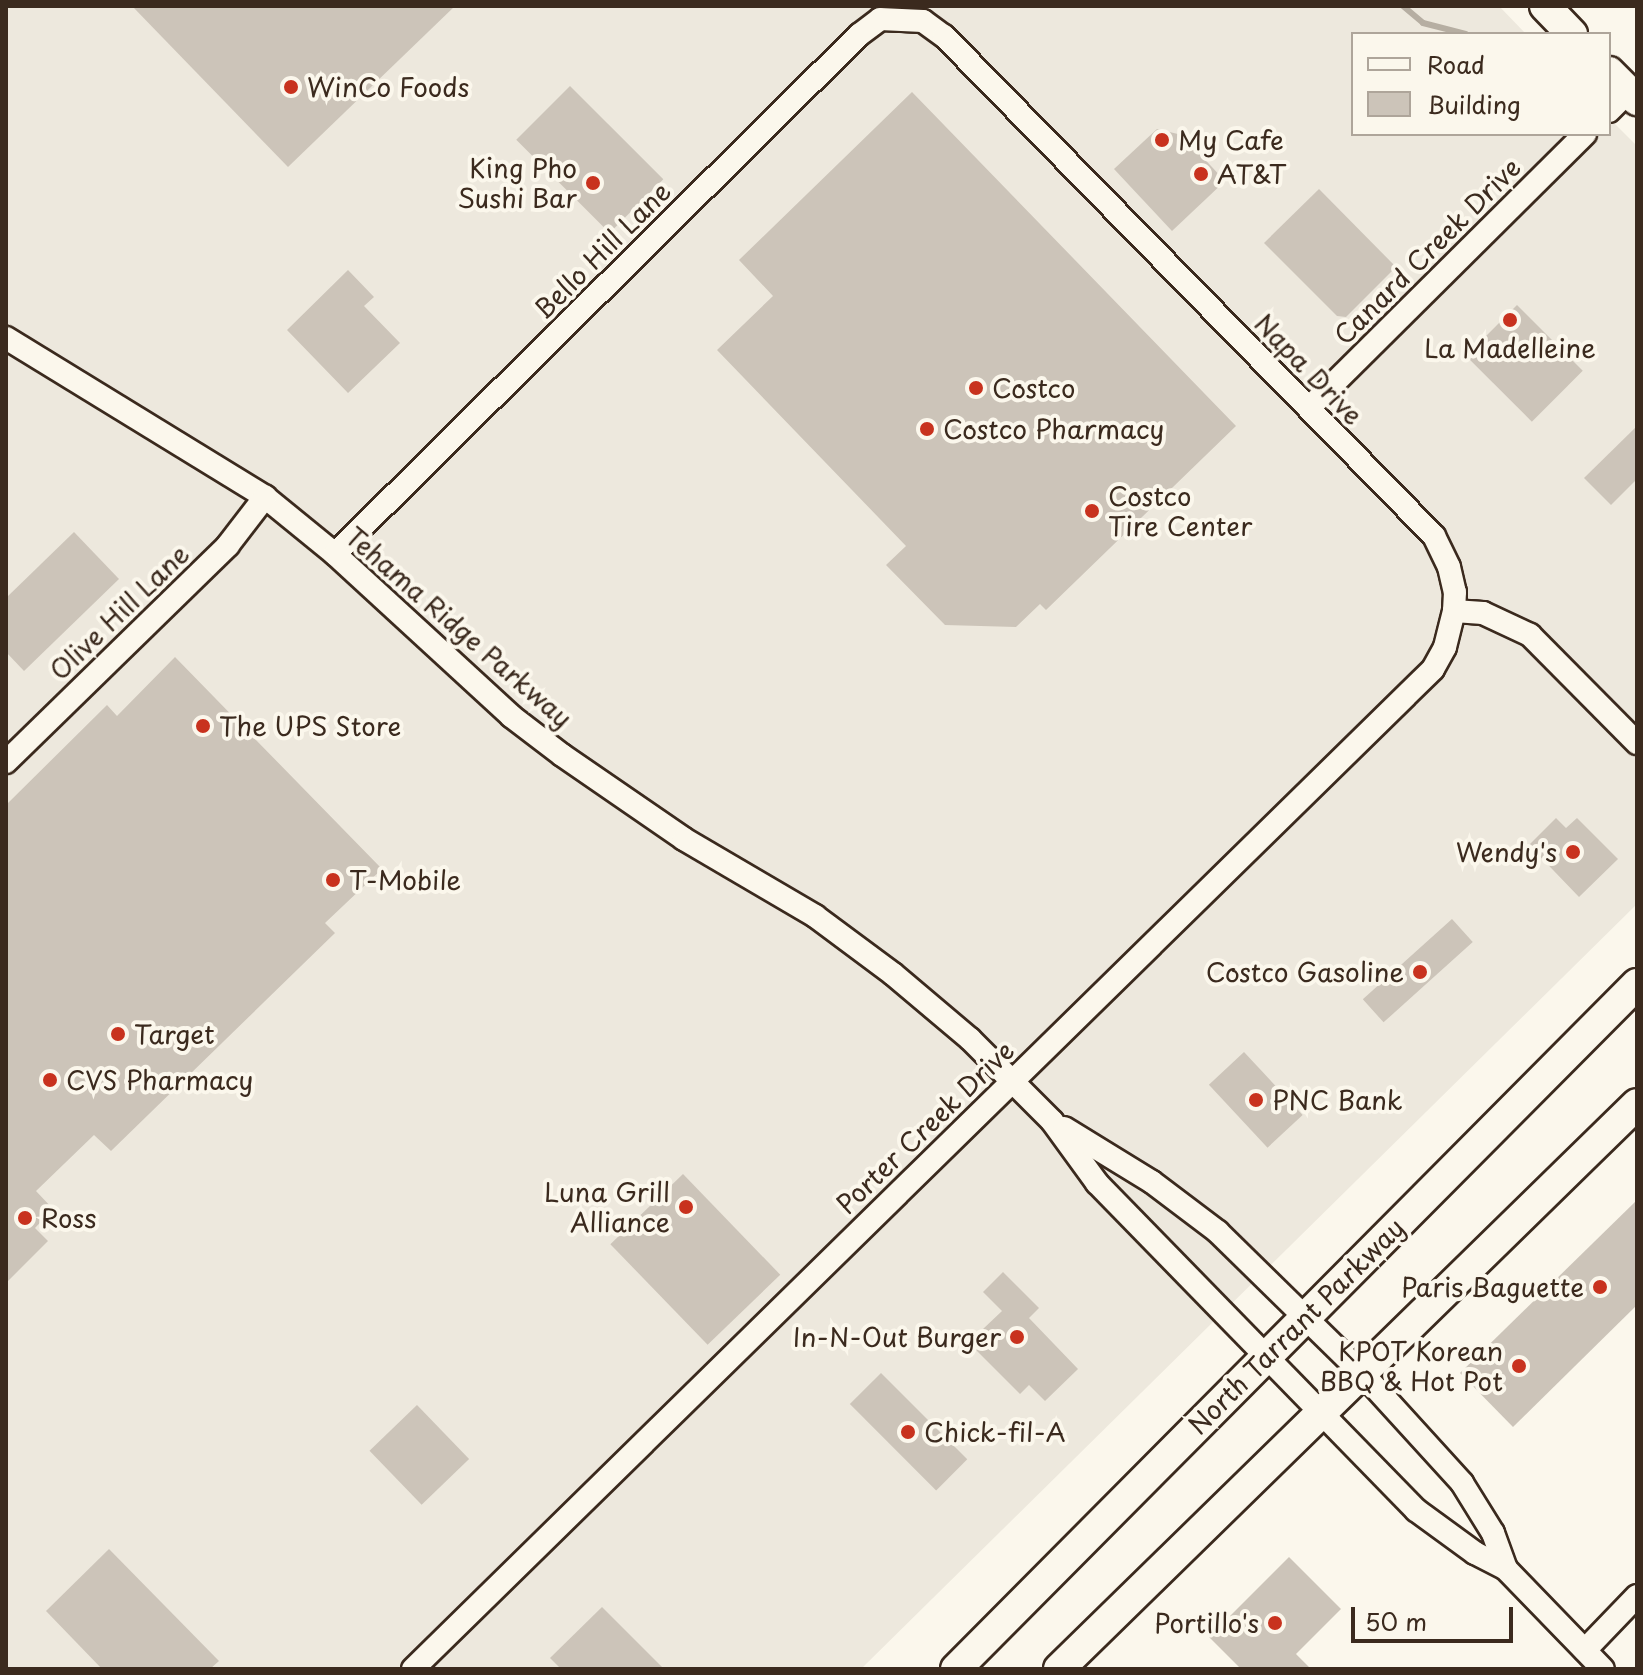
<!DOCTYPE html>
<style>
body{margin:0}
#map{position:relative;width:1643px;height:1675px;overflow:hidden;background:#fbf7ec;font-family:"Playpen Sans",sans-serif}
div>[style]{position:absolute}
.built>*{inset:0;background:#ede8dd}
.stream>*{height:6px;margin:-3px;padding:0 3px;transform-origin:3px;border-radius:3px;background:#b6aea2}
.building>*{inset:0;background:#ccc4b9;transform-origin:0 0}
.roads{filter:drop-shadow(2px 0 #3b2a1e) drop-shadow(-2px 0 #3b2a1e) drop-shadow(0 2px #3b2a1e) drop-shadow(0 -2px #3b2a1e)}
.minor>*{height:22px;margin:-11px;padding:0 11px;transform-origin:11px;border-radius:11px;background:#fbf7ec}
.major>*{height:30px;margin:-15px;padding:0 15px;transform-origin:15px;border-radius:15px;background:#fbf7ec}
.dots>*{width:22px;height:22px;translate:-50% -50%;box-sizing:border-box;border:4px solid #fbf7ec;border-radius:50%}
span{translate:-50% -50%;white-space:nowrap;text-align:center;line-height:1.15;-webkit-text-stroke:8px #fbf7ec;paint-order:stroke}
.poi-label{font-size:26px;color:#3b2a1e}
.left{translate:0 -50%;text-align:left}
.right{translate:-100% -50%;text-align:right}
.street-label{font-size:26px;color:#3b2a1e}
.frame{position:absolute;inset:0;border:8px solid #3b2a1e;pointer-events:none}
.legend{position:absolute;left:1351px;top:32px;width:260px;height:104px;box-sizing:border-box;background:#fbf7ec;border:2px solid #aea59a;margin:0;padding:10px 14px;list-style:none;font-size:24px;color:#3b2a1e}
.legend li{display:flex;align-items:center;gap:16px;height:40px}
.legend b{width:40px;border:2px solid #aea59a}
.scale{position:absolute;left:1351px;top:1607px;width:162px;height:36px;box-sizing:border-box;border:4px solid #3b2a1e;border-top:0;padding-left:10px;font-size:24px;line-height:28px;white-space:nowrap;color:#3b2a1e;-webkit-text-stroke:6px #fbf7ec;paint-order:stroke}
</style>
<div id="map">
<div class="built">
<div style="clip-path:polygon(6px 6px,1499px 6px,1526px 34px,1353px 34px,1353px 134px,1609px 134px,1609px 118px,1637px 146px,1637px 904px,861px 1669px,6px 1669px)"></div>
</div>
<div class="stream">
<div style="left:1403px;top:6px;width:26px;rotate:40deg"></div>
<div style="left:1423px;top:23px;width:44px;rotate:14.3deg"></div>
</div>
<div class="building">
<div style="clip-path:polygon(132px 6px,455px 6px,288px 167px)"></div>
<div style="left:570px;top:86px;width:132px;height:76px;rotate:45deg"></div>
<div style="clip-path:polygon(912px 92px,1236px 426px,1046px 610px,1040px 604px,1016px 627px,945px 625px,886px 565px,906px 546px,717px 350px,773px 296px,739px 260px)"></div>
<div style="clip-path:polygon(1157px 129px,1182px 135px,1225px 181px,1172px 231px,1114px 169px)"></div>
<div style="clip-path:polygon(1319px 189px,1396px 267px,1346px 317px,1337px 316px,1264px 243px)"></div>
<div style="clip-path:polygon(348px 270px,374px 297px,364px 306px,400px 343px,348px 393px,287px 330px)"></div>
<div style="left:1517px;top:305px;width:93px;height:72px;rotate:45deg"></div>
<div style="clip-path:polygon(1637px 426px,1637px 479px,1611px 505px,1584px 478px)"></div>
<div style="clip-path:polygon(74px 532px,119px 579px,24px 671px,6px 652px,6px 598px)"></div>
<div style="clip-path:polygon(175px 657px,382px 869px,325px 923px,335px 933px,111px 1151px,94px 1135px,36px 1191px,53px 1209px,35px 1228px,48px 1241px,6px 1283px,6px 805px,107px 705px,117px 716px)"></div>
<div style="clip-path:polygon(1556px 818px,1566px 828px,1577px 818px,1618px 859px,1579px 897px,1529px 845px)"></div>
<div style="left:1452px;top:919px;width:31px;height:120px;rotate:48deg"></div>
<div style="left:1244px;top:1052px;width:86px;height:48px;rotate:47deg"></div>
<div style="left:683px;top:1174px;width:140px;height:101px;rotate:46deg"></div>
<div style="clip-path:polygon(1637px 1200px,1637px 1305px,1513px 1427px,1460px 1373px)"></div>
<div style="clip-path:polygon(1003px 1272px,1039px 1308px,1029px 1318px,1078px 1369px,1045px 1401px,1029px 1385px,1020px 1394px,975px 1349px,989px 1335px,983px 1329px,1002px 1311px,983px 1292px)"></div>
<div style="left:881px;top:1373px;width:122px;height:44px;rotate:45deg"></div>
<div style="left:417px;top:1405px;width:75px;height:66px;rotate:46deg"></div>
<div style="clip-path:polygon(109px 1549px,219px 1661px,210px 1669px,102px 1669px,46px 1611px)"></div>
<div style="clip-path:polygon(1289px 1557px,1341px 1609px,1296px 1654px,1311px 1669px,1241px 1669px,1209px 1637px)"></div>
<div style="clip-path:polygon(602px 1607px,664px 1669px,561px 1669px,550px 1658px)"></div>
</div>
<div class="roads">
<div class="minor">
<div style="left:1609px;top:111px;width:27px;rotate:-45deg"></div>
<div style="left:6px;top:338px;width:304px;rotate:31.5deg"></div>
<div style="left:265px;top:497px;width:90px;rotate:39.2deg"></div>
<div style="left:335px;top:554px;width:239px;rotate:42.6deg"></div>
<div style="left:511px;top:716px;width:64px;rotate:37.4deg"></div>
<div style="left:562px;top:755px;width:148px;rotate:34.5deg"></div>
<div style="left:684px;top:839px;width:152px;rotate:30.4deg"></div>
<div style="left:815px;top:916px;width:97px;rotate:36.6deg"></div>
<div style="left:893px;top:974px;width:101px;rotate:40.2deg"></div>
<div style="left:970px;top:1039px;width:116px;rotate:45deg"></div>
<div style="left:1052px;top:1121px;width:77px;rotate:54deg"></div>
<div style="left:1097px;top:1183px;width:457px;rotate:45.7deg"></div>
<div style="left:1416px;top:1510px;width:73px;rotate:36.1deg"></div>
<div style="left:1475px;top:1553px;width:35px;rotate:27deg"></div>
<div style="left:1506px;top:1569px;width:139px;rotate:45.9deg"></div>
<div style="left:1309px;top:408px;width:389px;rotate:-44.8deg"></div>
<div style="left:335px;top:554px;width:738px;rotate:-44.73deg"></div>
<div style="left:859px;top:35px;width:26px;rotate:-37deg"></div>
<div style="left:880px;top:19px;width:43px;rotate:2.7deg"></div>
<div style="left:923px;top:21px;width:26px;rotate:36deg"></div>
<div style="left:944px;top:36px;width:700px;rotate:45.58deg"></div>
<div style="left:1434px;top:536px;width:34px;rotate:64deg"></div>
<div style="left:1449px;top:567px;width:26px;rotate:77deg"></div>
<div style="left:1455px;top:592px;width:19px;rotate:93deg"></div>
<div style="left:1454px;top:611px;width:29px;rotate:4deg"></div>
<div style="left:1483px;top:613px;width:52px;rotate:25.1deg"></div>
<div style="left:1530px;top:635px;width:152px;rotate:45.3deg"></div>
<div style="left:6px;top:762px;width:310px;rotate:-44.3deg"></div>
<div style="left:228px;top:545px;width:61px;rotate:-52.4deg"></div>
<div style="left:1064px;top:1128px;width:103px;rotate:31.5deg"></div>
<div style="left:1152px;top:1182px;width:83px;rotate:37.1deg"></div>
<div style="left:1218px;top:1232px;width:202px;rotate:44.4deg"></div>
<div style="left:1362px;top:1373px;width:149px;rotate:47.7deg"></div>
<div style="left:1462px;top:1483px;width:59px;rotate:58.2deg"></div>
<div style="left:1493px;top:1533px;width:38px;rotate:70deg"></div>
<div style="left:1585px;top:1650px;width:75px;rotate:-46.1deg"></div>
<div style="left:413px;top:1669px;width:1428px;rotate:-44.43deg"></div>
<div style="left:1433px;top:669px;width:25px;rotate:-61deg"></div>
<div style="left:1445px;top:647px;width:37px;rotate:-76deg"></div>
</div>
<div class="major">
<div style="left:1545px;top:6px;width:39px;rotate:46deg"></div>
<div style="left:1609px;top:72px;width:40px;rotate:45deg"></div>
<div style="left:956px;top:1669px;width:966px;rotate:-45.17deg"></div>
<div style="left:1059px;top:1669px;width:808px;rotate:-44.35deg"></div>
</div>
</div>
<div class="dots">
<div style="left:291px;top:87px;background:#c8321e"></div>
<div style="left:1162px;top:140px;background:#c8321e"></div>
<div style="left:1201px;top:174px;background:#c8321e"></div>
<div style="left:593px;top:183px;background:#c8321e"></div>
<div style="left:1510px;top:320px;background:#c8321e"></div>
<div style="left:976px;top:388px;background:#c8321e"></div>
<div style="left:927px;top:429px;background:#c8321e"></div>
<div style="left:1092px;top:511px;background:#c8321e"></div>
<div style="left:203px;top:726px;background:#c8321e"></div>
<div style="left:1573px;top:852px;background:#c8321e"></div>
<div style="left:333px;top:880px;background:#c8321e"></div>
<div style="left:1420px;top:972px;background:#c8321e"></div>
<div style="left:118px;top:1034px;background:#c8321e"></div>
<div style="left:50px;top:1080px;background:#c8321e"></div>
<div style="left:1256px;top:1100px;background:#c8321e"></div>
<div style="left:686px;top:1207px;background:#c8321e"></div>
<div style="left:25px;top:1218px;background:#c8321e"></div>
<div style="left:1600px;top:1287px;background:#c8321e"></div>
<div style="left:1017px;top:1337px;background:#c8321e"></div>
<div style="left:1519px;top:1366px;background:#c8321e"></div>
<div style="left:908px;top:1432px;background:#c8321e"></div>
<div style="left:1275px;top:1623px;background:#c8321e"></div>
</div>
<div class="poi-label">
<span class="left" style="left:307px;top:87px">WinCo Foods</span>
<span class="left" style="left:1178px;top:140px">My Cafe</span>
<span class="right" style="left:577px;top:183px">King Pho<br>Sushi Bar</span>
<span class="left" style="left:1217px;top:174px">AT&amp;T</span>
<span style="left:1510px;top:348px">La Madelleine</span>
<span class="left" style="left:992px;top:388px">Costco</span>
<span class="left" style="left:943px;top:429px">Costco Pharmacy</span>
<span class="left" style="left:1108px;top:511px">Costco<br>Tire Center</span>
<span class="left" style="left:219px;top:726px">The UPS Store</span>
<span class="right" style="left:1557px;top:852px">Wendy's</span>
<span class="left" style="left:349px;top:880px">T-Mobile</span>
<span class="right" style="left:1404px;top:972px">Costco Gasoline</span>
<span class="left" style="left:134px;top:1034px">Target</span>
<span class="left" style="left:66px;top:1080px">CVS Pharmacy</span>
<span class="left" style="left:1272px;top:1100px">PNC Bank</span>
<span class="right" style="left:670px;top:1207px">Luna Grill<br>Alliance</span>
<span class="left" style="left:41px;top:1218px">Ross</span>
<span class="right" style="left:1584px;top:1287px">Paris Baguette</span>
<span class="right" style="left:1001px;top:1337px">In-N-Out Burger</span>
<span class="right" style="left:1503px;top:1366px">KPOT Korean<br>BBQ &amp; Hot Pot</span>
<span class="left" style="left:924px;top:1432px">Chick-fil-A</span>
<span class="right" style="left:1259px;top:1623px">Portillo's</span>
</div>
<div class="street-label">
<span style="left:602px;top:250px;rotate:-45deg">Bello Hill Lane</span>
<span style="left:1427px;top:251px;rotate:-45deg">Canard Creek Drive</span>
<span style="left:1309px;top:369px;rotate:46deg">Napa Drive</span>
<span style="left:119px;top:612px;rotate:-44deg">Olive Hill Lane</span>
<span style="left:459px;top:627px;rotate:41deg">Tehama Ridge Parkway</span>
<span style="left:925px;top:1127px;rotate:-44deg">Porter Creek Drive</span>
<span style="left:1296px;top:1326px;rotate:-45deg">North Tarrant Parkway</span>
</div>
<div class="frame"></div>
<ul class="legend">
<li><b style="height:10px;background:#fbf7ec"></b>Road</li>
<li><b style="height:22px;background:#ccc4b9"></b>Building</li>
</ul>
<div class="scale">50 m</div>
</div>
